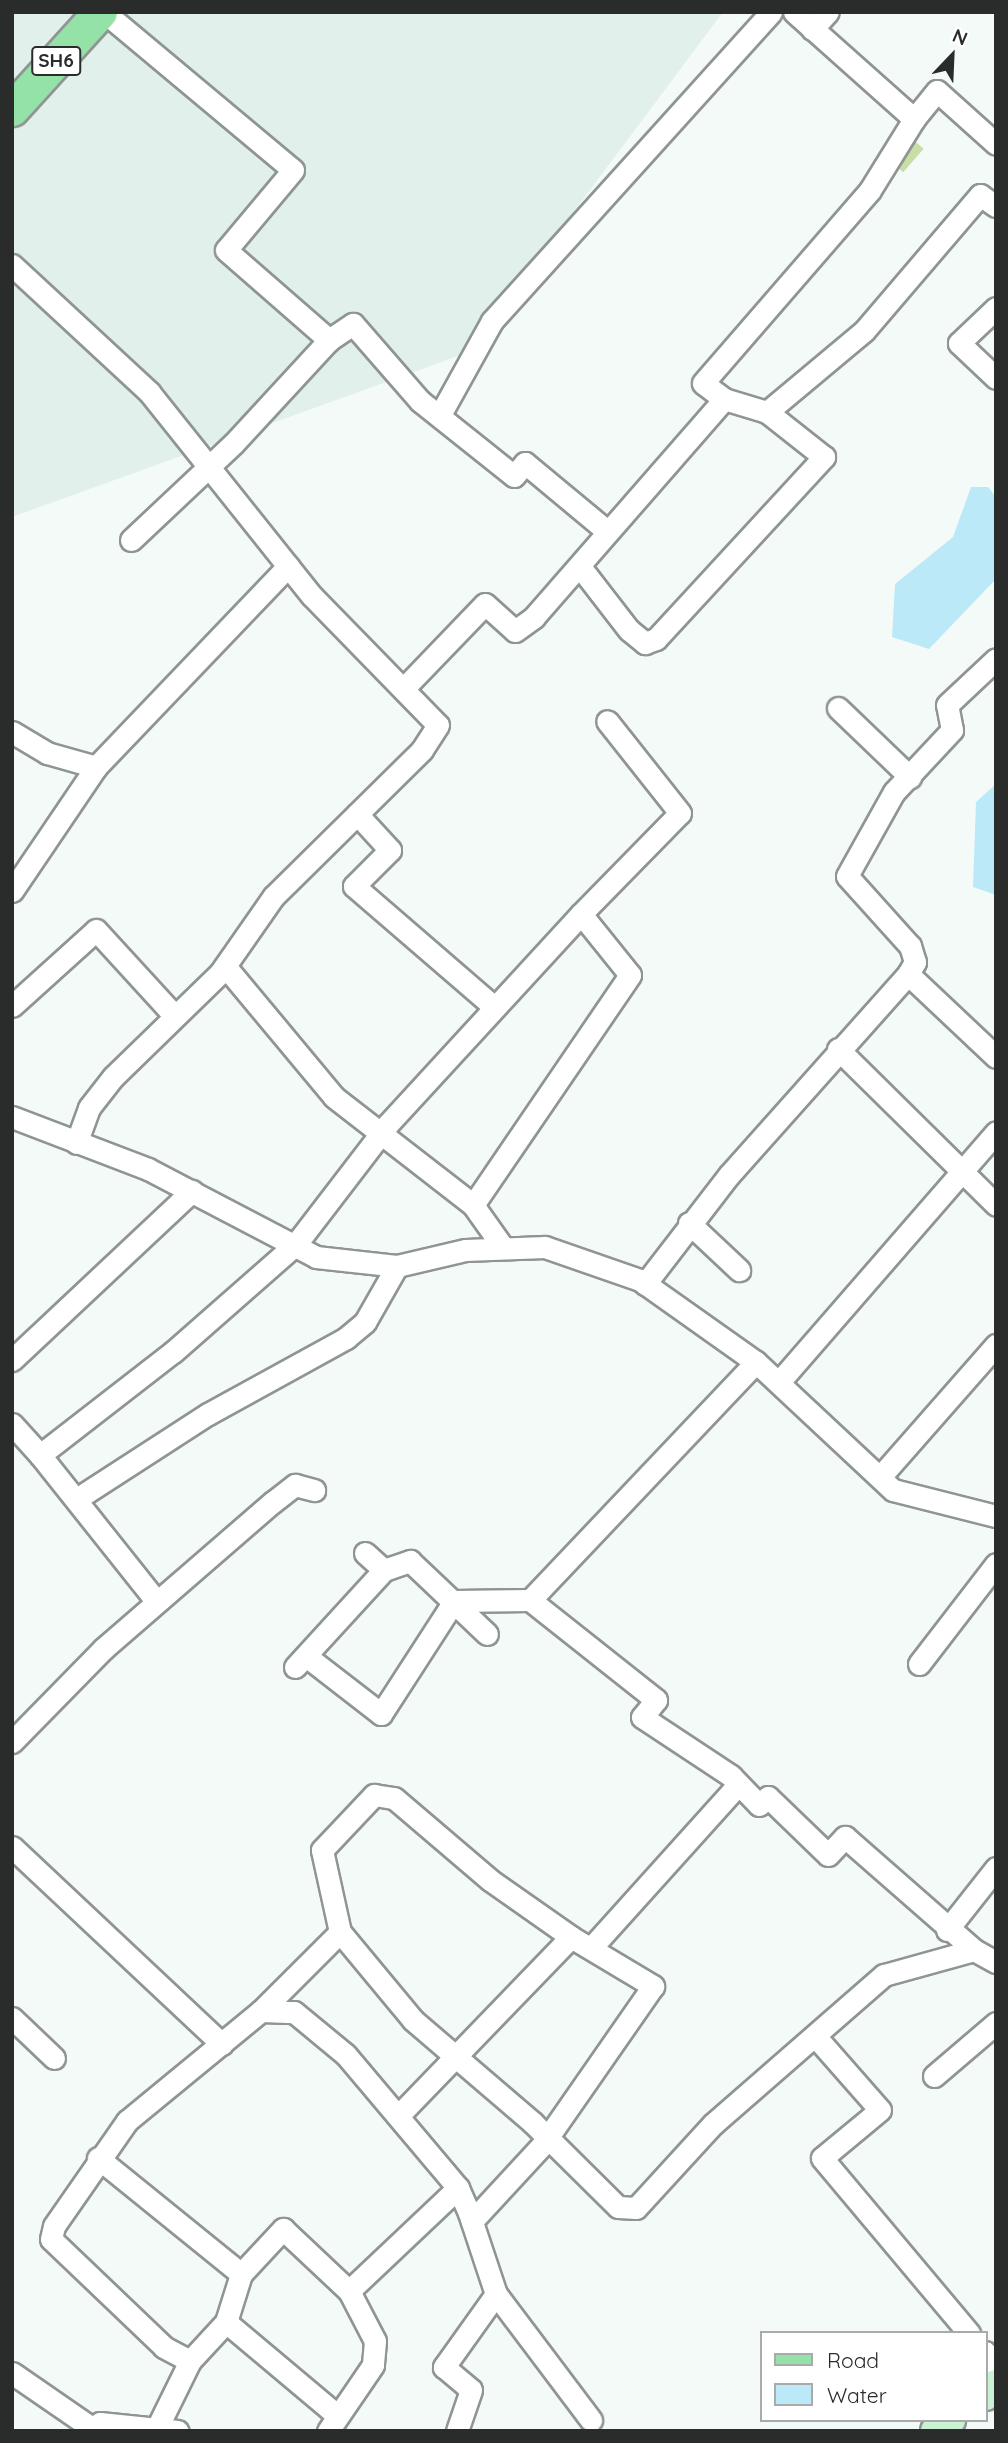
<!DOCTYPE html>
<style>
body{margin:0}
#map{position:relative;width:1008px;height:2443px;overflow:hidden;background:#f3faf8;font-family:Quicksand,sans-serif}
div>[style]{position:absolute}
.built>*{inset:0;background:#e1f0eb}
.green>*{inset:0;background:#c9dda7;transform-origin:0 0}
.water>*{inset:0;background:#bce9f8}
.roads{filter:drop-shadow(2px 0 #8f9593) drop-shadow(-2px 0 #8f9593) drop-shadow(0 2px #8f9593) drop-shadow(0 -2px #8f9593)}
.street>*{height:21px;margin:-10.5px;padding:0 10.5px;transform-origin:10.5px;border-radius:10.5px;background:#fff}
.secondary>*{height:30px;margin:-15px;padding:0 15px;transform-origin:15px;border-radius:15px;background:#caf1d3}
.primary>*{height:33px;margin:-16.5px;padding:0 16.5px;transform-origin:16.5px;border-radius:16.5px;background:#94e2a7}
span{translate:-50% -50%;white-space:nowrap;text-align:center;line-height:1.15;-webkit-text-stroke:5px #fff;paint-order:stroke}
.shield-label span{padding:2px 5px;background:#fff;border:2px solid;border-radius:5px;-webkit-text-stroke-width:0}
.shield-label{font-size:19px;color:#292c2b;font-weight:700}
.frame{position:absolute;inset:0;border:14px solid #292c2b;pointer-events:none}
.legend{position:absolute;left:760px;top:2331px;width:228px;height:91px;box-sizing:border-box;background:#fff;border:2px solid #a9abaa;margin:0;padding:9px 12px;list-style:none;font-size:21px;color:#292c2b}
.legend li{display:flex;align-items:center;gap:14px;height:35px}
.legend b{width:35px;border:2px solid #a9abaa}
.north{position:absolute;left:917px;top:21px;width:70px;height:70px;-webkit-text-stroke:5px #fff;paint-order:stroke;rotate:23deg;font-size:19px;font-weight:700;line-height:28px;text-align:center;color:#292c2b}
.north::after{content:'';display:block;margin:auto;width:24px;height:32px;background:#292c2b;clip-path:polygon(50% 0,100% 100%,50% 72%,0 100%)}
</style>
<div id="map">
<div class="built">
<div style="clip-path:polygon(12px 12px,723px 12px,469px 352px,12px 517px)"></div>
</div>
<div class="green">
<div style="left:910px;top:137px;width:18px;height:31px;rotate:41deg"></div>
</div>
<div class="water">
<div style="clip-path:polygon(971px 487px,988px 487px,996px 497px,996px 579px,929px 649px,892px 637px,895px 584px,953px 537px)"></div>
<div style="clip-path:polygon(996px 784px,996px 895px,973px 887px,976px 802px)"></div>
</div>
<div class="roads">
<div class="street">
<div style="left:104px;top:12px;width:246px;rotate:39.9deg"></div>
<div style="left:293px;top:170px;width:104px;rotate:129.9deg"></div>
<div style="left:226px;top:250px;width:137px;rotate:41.1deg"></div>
<div style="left:794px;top:12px;width:161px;rotate:41.7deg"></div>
<div style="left:914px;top:119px;width:36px;rotate:-51deg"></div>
<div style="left:937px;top:91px;width:79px;rotate:41.9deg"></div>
<div style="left:812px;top:29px;width:23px;rotate:-47deg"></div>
<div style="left:12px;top:265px;width:187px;rotate:42.8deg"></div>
<div style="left:149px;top:392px;width:261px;rotate:51.4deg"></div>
<div style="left:312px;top:596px;width:180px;rotate:45.7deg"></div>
<div style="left:438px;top:725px;width:30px;rotate:123deg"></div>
<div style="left:422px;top:750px;width:209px;rotate:135.4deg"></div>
<div style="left:273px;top:897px;width:93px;rotate:124.9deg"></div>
<div style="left:220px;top:973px;width:149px;rotate:135.8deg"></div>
<div style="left:113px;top:1077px;width:39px;rotate:128deg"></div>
<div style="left:89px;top:1108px;width:37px;rotate:110deg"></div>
<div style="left:996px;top:308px;width:51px;rotate:136.6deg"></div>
<div style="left:959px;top:343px;width:51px;rotate:43.4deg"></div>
<div style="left:767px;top:412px;width:126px;rotate:-39.9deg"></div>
<div style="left:864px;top:331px;width:179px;rotate:-49.5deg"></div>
<div style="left:980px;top:195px;width:19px;rotate:35deg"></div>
<div style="left:441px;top:413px;width:105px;rotate:-61deg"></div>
<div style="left:492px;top:321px;width:416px;rotate:-47.9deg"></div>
<div style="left:131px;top:540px;width:141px;rotate:-43.3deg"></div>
<div style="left:234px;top:443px;width:140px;rotate:-47.3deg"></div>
<div style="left:329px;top:340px;width:29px;rotate:-34deg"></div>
<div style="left:353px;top:324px;width:102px;rotate:49deg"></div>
<div style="left:420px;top:401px;width:120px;rotate:38.6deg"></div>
<div style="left:514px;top:476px;width:17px;rotate:-50deg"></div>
<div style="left:525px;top:463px;width:107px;rotate:39.7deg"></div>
<div style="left:581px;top:568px;width:78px;rotate:52.3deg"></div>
<div style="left:629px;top:630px;width:21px;rotate:39deg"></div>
<div style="left:645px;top:643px;width:12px;rotate:-20deg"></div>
<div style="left:656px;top:639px;width:248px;rotate:-47.3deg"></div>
<div style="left:824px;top:457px;width:73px;rotate:-141.7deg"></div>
<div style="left:767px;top:412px;width:45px;rotate:-163.2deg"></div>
<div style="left:724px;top:399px;width:26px;rotate:-143deg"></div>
<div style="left:703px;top:383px;width:255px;rotate:-49.1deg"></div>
<div style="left:870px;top:190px;width:84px;rotate:-58.2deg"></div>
<div style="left:405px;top:687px;width:115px;rotate:-46.1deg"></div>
<div style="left:485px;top:604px;width:40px;rotate:42deg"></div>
<div style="left:515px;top:631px;width:24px;rotate:-36deg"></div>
<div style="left:534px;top:617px;width:289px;rotate:-48.9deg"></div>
<div style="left:838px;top:708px;width:100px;rotate:43.8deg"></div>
<div style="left:12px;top:732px;width:41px;rotate:31deg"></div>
<div style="left:47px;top:753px;width:51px;rotate:15.9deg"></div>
<div style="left:96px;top:767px;width:278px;rotate:-46.3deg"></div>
<div style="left:357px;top:814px;width:49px;rotate:47.5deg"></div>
<div style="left:390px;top:850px;width:51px;rotate:135deg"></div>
<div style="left:354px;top:886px;width:185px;rotate:40.8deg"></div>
<div style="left:12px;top:891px;width:150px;rotate:-55.9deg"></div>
<div style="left:581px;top:914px;width:141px;rotate:-45.6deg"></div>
<div style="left:680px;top:813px;width:117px;rotate:-128.4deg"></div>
<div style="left:225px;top:966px;width:170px;rotate:50.2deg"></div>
<div style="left:334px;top:1097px;width:176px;rotate:37.8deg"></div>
<div style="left:473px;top:1205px;width:50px;rotate:54.7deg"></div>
<div style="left:908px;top:974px;width:121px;rotate:43.3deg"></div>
<div style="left:12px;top:1006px;width:113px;rotate:-42.1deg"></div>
<div style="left:96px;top:930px;width:114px;rotate:47.5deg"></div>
<div style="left:838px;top:1049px;width:222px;rotate:44.6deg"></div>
<div style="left:12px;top:1117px;width:146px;rotate:20.9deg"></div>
<div style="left:148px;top:1169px;width:190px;rotate:27.6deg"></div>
<div style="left:316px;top:1257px;width:81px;rotate:6.3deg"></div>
<div style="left:397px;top:1266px;width:70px;rotate:-13.2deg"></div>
<div style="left:465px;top:1250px;width:80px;rotate:-2.1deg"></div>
<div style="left:545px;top:1247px;width:101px;rotate:19.2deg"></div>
<div style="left:640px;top:1280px;width:142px;rotate:35.3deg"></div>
<div style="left:756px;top:1362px;width:187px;rotate:43.1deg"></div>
<div style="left:893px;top:1490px;width:106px;rotate:14.2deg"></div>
<div style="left:689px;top:1223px;width:69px;rotate:43.2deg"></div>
<div style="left:645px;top:1284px;width:138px;rotate:-52.4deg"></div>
<div style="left:729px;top:1175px;width:269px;rotate:-48.3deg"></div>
<div style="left:908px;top:974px;width:14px;rotate:-60deg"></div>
<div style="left:915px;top:962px;width:17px;rotate:-107deg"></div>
<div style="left:910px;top:946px;width:94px;rotate:-132deg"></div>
<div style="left:847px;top:876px;width:96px;rotate:-60.8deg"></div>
<div style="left:894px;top:792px;width:85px;rotate:-46.9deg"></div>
<div style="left:952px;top:730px;width:25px;rotate:-101deg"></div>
<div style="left:947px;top:705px;width:67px;rotate:-43.2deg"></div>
<div style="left:12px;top:1360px;width:247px;rotate:-43.2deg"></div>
<div style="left:756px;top:1362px;width:328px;rotate:133.5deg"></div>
<div style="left:530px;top:1600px;width:161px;rotate:38.4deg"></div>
<div style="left:656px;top:1700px;width:22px;rotate:129deg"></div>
<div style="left:642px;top:1717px;width:107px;rotate:33.5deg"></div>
<div style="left:731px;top:1776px;width:40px;rotate:46deg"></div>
<div style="left:759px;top:1805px;width:12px;rotate:-42deg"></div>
<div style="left:768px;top:1797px;width:83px;rotate:44deg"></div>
<div style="left:828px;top:1855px;width:25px;rotate:-47deg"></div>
<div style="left:845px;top:1837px;width:171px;rotate:41.2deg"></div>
<div style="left:779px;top:1382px;width:331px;rotate:-49deg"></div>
<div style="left:12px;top:1424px;width:42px;rotate:47.9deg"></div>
<div style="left:40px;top:1455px;width:168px;rotate:-37.8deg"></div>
<div style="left:173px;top:1352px;width:164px;rotate:-41.3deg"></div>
<div style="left:296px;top:1244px;width:151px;rotate:-52.5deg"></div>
<div style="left:388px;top:1124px;width:285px;rotate:-47.4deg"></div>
<div style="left:581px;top:914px;width:78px;rotate:51.2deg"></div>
<div style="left:630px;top:975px;width:278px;rotate:124.3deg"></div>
<div style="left:40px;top:1455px;width:186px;rotate:51.5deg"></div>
<div style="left:880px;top:1477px;width:176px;rotate:-48.7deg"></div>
<div style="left:78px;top:1498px;width:155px;rotate:-32.9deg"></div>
<div style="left:208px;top:1414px;width:158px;rotate:-28.8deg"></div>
<div style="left:346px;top:1338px;width:25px;rotate:-40deg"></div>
<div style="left:365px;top:1322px;width:64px;rotate:-60.3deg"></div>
<div style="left:365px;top:1553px;width:25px;rotate:42deg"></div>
<div style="left:306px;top:1656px;width:95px;rotate:37.7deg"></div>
<div style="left:381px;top:1714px;width:135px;rotate:-57.1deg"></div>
<div style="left:454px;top:1601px;width:76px;rotate:-0.8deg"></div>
<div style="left:919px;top:1664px;width:126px;rotate:-52.4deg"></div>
<div style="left:295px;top:1667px;width:132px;rotate:-47.5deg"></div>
<div style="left:384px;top:1570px;width:28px;rotate:-19deg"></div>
<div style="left:410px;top:1561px;width:106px;rotate:43.5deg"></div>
<div style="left:12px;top:1742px;width:130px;rotate:-45.6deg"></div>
<div style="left:103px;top:1649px;width:225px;rotate:-40.9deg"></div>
<div style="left:273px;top:1502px;width:28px;rotate:-38deg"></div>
<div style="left:295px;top:1485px;width:20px;rotate:15deg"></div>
<div style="left:12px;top:1847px;width:288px;rotate:43.2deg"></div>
<div style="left:947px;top:1930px;width:79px;rotate:-51.7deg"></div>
<div style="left:340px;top:1932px;width:84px;rotate:-102.4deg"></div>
<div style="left:322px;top:1850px;width:76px;rotate:-46.6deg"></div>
<div style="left:374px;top:1795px;width:20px;rotate:9deg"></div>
<div style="left:394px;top:1798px;width:126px;rotate:40.5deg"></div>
<div style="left:490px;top:1880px;width:99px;rotate:35.1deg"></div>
<div style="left:591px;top:1948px;width:219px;rotate:-48deg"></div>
<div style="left:261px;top:2011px;width:112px;rotate:-45deg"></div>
<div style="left:340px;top:1932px;width:114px;rotate:50.3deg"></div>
<div style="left:413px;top:2020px;width:157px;rotate:40.6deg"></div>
<div style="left:532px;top:2122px;width:121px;rotate:44.7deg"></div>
<div style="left:618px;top:2207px;width:18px;rotate:3deg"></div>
<div style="left:636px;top:2208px;width:114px;rotate:-47.5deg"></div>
<div style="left:713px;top:2124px;width:227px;rotate:-41.1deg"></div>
<div style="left:884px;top:1975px;width:93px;rotate:-15.5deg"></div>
<div style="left:974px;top:1950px;width:25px;rotate:29deg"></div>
<div style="left:12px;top:2018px;width:58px;rotate:43.6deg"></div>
<div style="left:815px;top:2036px;width:98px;rotate:48.7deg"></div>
<div style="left:880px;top:2110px;width:75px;rotate:140.4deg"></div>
<div style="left:822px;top:2158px;width:229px;rotate:50deg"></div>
<div style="left:934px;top:2076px;width:82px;rotate:-40.5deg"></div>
<div style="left:398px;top:2116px;width:249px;rotate:-46deg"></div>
<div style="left:571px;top:1937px;width:96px;rotate:30.9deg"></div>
<div style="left:653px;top:1986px;width:191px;rotate:124.8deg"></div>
<div style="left:544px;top:2143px;width:106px;rotate:132.7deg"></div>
<div style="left:98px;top:2158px;width:184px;rotate:39deg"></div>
<div style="left:349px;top:2291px;width:150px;rotate:-43.4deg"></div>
<div style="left:496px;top:2294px;width:158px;rotate:53deg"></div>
<div style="left:226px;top:2322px;width:145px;rotate:40deg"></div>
<div style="left:985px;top:2352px;width:18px;rotate:52deg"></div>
<div style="left:190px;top:2361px;width:30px;rotate:-152deg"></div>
<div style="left:164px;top:2347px;width:156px;rotate:-136.3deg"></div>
<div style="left:51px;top:2239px;width:13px;rotate:-77deg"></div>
<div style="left:54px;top:2226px;width:128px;rotate:-55.2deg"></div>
<div style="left:127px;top:2121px;width:173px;rotate:-39.4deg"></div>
<div style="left:261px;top:2011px;width:33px;rotate:2deg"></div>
<div style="left:294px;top:2012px;width:67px;rotate:39.6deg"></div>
<div style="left:346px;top:2055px;width:174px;rotate:49.9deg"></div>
<div style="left:458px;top:2188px;width:27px;rotate:66deg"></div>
<div style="left:469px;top:2213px;width:85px;rotate:71.6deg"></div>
<div style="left:496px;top:2294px;width:90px;rotate:125.5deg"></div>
<div style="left:444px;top:2367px;width:35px;rotate:40deg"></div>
<div style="left:471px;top:2390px;width:43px;rotate:108.9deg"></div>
<div style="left:12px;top:2373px;width:102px;rotate:34.6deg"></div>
<div style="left:156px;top:2430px;width:77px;rotate:-63.8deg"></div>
<div style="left:190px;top:2361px;width:53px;rotate:-47.3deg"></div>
<div style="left:226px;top:2322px;width:50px;rotate:-72.6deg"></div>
<div style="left:241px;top:2274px;width:62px;rotate:-47deg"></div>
<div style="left:283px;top:2229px;width:91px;rotate:43.2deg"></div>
<div style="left:349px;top:2291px;width:56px;rotate:62.5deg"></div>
<div style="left:375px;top:2341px;width:24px;rotate:95deg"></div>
<div style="left:373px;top:2365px;width:80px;rotate:124.3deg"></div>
<div style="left:96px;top:2431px;width:9px;rotate:-63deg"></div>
<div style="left:100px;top:2423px;width:78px;rotate:5.9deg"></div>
</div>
<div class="secondary">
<div style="left:985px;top:2395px;width:15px;rotate:-42deg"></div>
<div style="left:936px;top:2431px;width:18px;rotate:-38deg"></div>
</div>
<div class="primary">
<div style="left:12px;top:109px;width:131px;rotate:-47.8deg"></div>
</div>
</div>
<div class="shield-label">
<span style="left:56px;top:61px">SH6</span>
</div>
<div class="frame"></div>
<ul class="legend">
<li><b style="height:9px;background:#94e2a7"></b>Road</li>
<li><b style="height:19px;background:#bce9f8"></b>Water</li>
</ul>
<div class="north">N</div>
</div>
